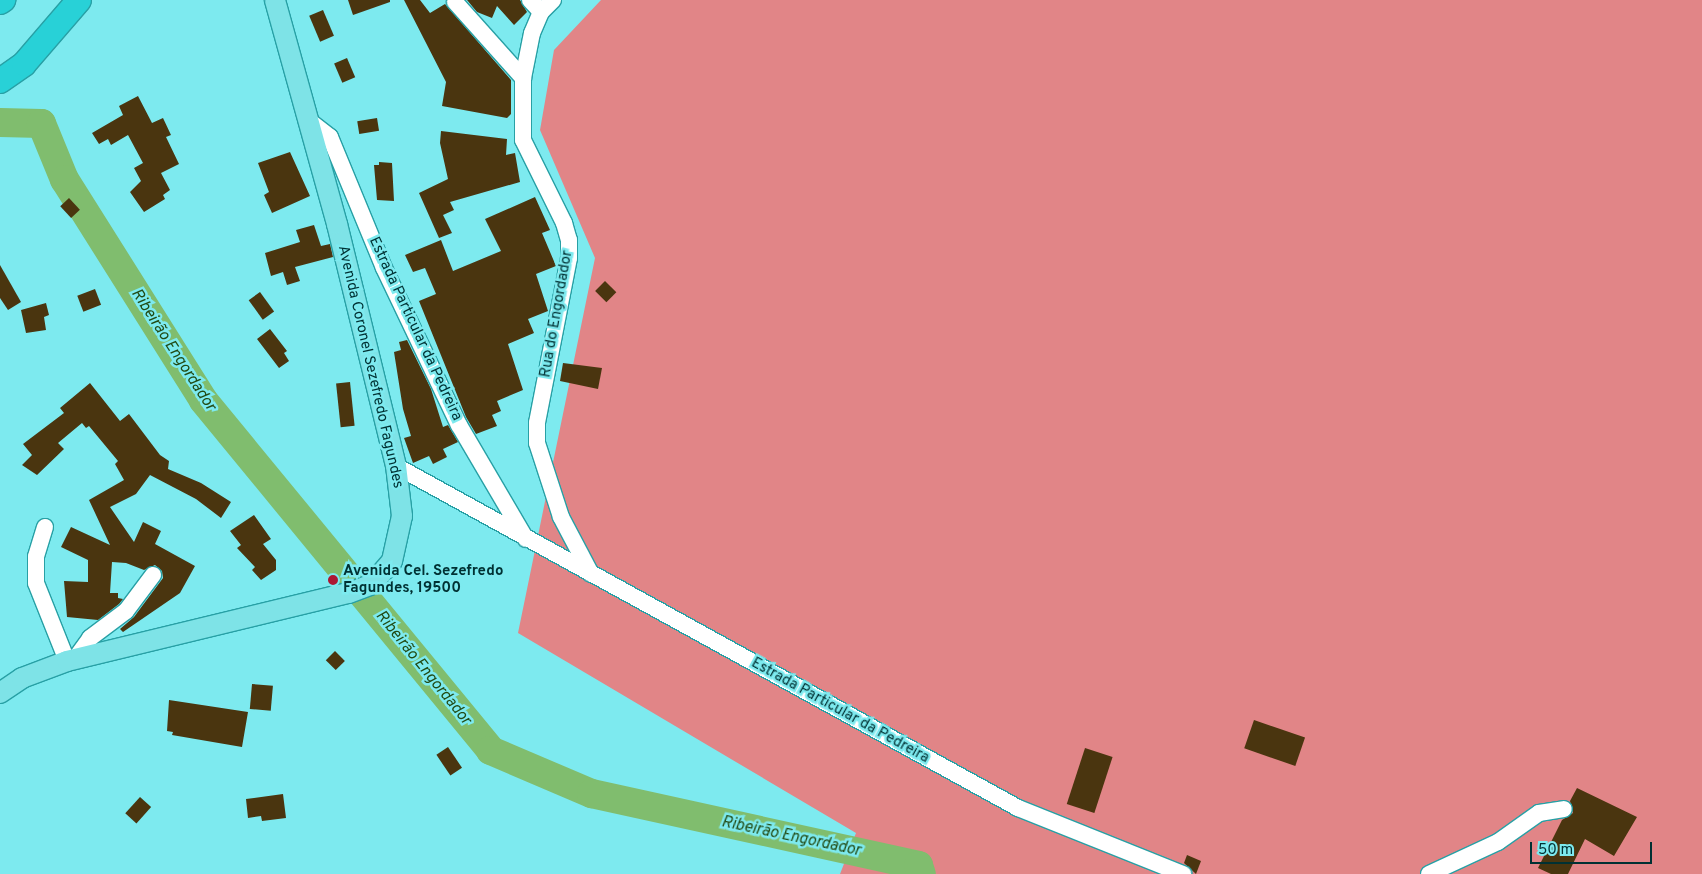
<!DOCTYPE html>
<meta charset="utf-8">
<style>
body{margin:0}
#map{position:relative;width:1702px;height:874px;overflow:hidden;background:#7deaef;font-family:Overpass,sans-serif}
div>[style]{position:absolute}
.green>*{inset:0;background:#e18587}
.river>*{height:29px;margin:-14.5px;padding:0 14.5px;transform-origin:14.5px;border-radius:14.5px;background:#80bd6e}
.building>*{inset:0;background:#4a350f;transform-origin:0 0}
.roads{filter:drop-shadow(1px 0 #28a0a5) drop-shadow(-1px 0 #28a0a5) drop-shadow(0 1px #28a0a5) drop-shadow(0 -1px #28a0a5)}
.minor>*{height:16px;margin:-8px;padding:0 8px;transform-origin:8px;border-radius:8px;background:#fff}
.major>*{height:20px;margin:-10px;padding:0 10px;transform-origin:10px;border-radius:10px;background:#7ee3e7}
.highway>*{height:24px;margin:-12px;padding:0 12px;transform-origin:12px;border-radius:12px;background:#28d1d7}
.dots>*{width:14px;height:14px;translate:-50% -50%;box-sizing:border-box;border:2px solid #7deaef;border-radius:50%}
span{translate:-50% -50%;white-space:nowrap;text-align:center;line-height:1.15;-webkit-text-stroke:5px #7deaef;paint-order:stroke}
.street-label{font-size:15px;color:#003133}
.poi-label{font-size:15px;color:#003133;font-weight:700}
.left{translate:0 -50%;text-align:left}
.water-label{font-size:16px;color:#224b15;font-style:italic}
.scale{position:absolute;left:1530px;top:842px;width:122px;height:22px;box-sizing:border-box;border:2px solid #003133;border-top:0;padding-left:6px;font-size:15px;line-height:18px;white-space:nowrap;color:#003133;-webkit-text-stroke:4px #7deaef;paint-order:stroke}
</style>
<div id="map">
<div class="green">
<div style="clip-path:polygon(601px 0,1702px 0,1702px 874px,840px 874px,856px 833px,518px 633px,595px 258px,540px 130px,554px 50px)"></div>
</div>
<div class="river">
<div style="left:0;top:122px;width:41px;rotate:1.4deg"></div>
<div style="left:41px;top:123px;width:61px;rotate:67.7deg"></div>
<div style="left:64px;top:179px;width:261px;rotate:57.8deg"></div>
<div style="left:203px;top:400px;width:453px;rotate:50.6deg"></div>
<div style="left:490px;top:750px;width:110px;rotate:23.1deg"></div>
<div style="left:591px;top:793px;width:335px;rotate:12.4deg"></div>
<div style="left:918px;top:865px;width:9px;rotate:72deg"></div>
</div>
<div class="building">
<div style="clip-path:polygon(348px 0,390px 0,390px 2px,353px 15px)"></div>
<div style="clip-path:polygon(404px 0,420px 0,430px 13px,445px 4px,511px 80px,511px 114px,507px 118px,442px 106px,446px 82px)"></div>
<div style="clip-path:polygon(467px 0,520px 0,527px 12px,514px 25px,497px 6px,492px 18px,477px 12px)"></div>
<div style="left:323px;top:10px;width:28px;height:15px;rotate:67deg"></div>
<div style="left:347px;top:58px;width:21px;height:14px;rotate:67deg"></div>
<div style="clip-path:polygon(138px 96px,152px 123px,163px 118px,171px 135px,166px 137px,179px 164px,161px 173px,170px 190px,163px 195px,165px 199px,144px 212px,130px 192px,141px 181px,134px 168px,143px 163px,128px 135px,111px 145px,108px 139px,99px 144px,92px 133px,123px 115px,119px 106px)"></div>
<div style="left:377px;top:118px;width:13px;height:20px;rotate:81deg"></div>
<div style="clip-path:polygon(441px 131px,507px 139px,506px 155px,515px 153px,520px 182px,450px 202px,454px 210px,443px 215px,452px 233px,439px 238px,419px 193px,448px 179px,440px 143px)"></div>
<div style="clip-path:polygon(290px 152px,310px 196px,272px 213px,264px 195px,269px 192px,258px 163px)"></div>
<div style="clip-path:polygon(379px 162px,392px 163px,394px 201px,377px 200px,374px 165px,379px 165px)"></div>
<div style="clip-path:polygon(535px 197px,550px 230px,542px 233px,556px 266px,536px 274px,548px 311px,528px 319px,534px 333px,508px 344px,523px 390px,497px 401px,501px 411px,492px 415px,497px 426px,476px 434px,466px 417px,419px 301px,436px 294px,425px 268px,413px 272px,405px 255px,441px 240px,453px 271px,501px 251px,485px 219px)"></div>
<div style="left:69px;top:198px;width:16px;height:12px;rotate:47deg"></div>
<div style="clip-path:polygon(314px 225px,321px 246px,330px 244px,333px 257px,295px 267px,300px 281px,287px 285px,283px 272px,271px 276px,265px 253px,300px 242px,296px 230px)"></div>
<div style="clip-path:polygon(0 265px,21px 302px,8px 310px,0 298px)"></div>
<div style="left:605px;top:281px;width:16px;height:14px;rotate:45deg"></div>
<div style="left:95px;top:289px;width:17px;height:19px;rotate:69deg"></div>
<div style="left:260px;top:292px;width:24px;height:14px;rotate:54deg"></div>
<div style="clip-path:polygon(46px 303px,49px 315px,44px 317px,46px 330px,26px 333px,21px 310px)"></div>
<div style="clip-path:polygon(270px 329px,287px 351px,284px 353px,289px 361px,279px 368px,257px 339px)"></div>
<div style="clip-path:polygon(407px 340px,431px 389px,443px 427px,448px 425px,458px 442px,443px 449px,447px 457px,433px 464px,429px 456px,413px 463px,404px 438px,411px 436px,403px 409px,394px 352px,401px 350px,399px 342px)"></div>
<div style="clip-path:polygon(563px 363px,602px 368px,598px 389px,560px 381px)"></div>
<div style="left:350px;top:382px;width:44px;height:14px;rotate:84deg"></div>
<div style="clip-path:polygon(90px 383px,120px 421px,129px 414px,160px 455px,169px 461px,168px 469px,201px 483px,231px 502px,221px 518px,196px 499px,150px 475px,136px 494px,110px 507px,134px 542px,143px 522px,161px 531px,155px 544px,195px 566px,180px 593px,123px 632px,120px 629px,134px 617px,163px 578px,162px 571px,155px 565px,144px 570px,126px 563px,112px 562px,110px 593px,118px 593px,118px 598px,123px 599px,119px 604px,98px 620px,67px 617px,64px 581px,88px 582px,88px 560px,61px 547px,71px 527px,110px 545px,89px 500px,124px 480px,115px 464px,118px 461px,89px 426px,86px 428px,82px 423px,58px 443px,64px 449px,37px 475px,22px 465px,32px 455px,23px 444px,64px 413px,60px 408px)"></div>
<div style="clip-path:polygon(254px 515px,271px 539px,263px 544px,276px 560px,276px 570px,261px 580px,252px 570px,255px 567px,237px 548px,241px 545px,230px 531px)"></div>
<div style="left:335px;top:651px;width:14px;height:13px;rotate:45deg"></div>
<div style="left:252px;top:684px;width:21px;height:25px;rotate:5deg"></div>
<div style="clip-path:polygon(169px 700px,248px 712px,242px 747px,172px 735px,173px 732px,167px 731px)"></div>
<div style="left:1254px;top:720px;width:54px;height:30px;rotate:19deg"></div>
<div style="left:448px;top:747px;width:25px;height:14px;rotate:56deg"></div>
<div style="left:1085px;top:748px;width:29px;height:59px;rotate:18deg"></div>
<div style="clip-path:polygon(1577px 788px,1637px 817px,1614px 856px,1585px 839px,1568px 874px,1551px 874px,1538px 868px,1562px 820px,1573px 813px,1570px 801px)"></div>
<div style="clip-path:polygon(283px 794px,286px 818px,262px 821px,261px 816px,248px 818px,246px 799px)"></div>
<div style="left:140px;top:797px;width:15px;height:22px;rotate:42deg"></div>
<div style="clip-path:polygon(1187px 855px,1201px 861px,1196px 874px,1184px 863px)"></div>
</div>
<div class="roads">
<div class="minor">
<div style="left:530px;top:0;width:16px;rotate:47deg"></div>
<div style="left:553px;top:0;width:17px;rotate:135deg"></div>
<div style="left:541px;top:12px;width:23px;rotate:113deg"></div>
<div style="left:532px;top:33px;width:46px;rotate:101.3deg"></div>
<div style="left:523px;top:78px;width:62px;rotate:90deg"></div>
<div style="left:523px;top:140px;width:93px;rotate:63.7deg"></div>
<div style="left:564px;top:223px;width:18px;rotate:74deg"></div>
<div style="left:569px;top:240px;width:18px;rotate:90deg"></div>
<div style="left:569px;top:258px;width:168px;rotate:101deg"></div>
<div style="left:537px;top:423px;width:20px;rotate:90deg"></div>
<div style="left:537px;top:443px;width:78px;rotate:72deg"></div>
<div style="left:561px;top:517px;width:64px;rotate:62.2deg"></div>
<div style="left:455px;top:2px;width:102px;rotate:48.2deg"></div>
<div style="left:307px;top:119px;width:29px;rotate:38deg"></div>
<div style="left:330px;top:137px;width:142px;rotate:67.6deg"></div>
<div style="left:384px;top:268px;width:174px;rotate:64.5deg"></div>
<div style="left:459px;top:425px;width:132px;rotate:59.6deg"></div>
<div style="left:396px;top:466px;width:710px;rotate:28.8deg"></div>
<div style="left:1018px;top:808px;width:178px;rotate:21.8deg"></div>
<div style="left:45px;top:527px;width:31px;rotate:107deg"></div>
<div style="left:36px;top:557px;width:26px;rotate:90deg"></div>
<div style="left:36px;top:583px;width:84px;rotate:68.3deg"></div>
<div style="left:75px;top:659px;width:26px;rotate:-54deg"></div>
<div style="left:90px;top:638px;width:45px;rotate:-36.9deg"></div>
<div style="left:126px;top:611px;width:45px;rotate:-53.1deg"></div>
<div style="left:1429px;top:874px;width:76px;rotate:-24.9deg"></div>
<div style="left:1498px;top:842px;width:50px;rotate:-35.3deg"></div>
<div style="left:1539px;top:813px;width:25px;rotate:-9deg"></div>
</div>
<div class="major">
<div style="left:0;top:693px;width:27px;rotate:-34deg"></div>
<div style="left:22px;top:678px;width:48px;rotate:-20.7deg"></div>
<div style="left:67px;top:661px;width:290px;rotate:-13.6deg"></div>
<div style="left:349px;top:593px;width:25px;rotate:-21deg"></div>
<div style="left:372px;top:584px;width:30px;rotate:-49deg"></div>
<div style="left:392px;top:561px;width:46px;rotate:-77.5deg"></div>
<div style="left:402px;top:516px;width:50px;rotate:-96.8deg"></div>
<div style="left:396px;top:466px;width:249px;rotate:-103.7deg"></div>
<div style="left:337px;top:224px;width:232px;rotate:-105.5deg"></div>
</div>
<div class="highway">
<div style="left:0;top:2px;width:4px;rotate:-34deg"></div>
<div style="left:0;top:81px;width:29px;rotate:-35deg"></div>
<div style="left:24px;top:64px;width:84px;rotate:-49.3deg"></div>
</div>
</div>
<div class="dots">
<div style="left:333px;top:580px;background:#ac1733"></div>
</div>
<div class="street-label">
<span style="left:557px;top:314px;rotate:-80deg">Rua do Engordador</span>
<span style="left:415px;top:329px;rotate:65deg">Estrada Particular da Pedreira</span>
<span style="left:370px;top:367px;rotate:77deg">Avenida Coronel Sezefredo Fagundes</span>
<span style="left:840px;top:711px;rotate:29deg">Estrada Particular da Pedreira</span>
</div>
<div class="poi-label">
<span class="left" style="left:343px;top:580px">Avenida Cel. Sezefredo<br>Fagundes, 19500</span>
</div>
<div class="water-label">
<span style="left:173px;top:350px;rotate:57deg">Ribeirão Engordador</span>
<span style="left:423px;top:668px;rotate:51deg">Ribeirão Engordador</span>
<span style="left:791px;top:837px;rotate:12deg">Ribeirão Engordador</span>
</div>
<div class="scale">50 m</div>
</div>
